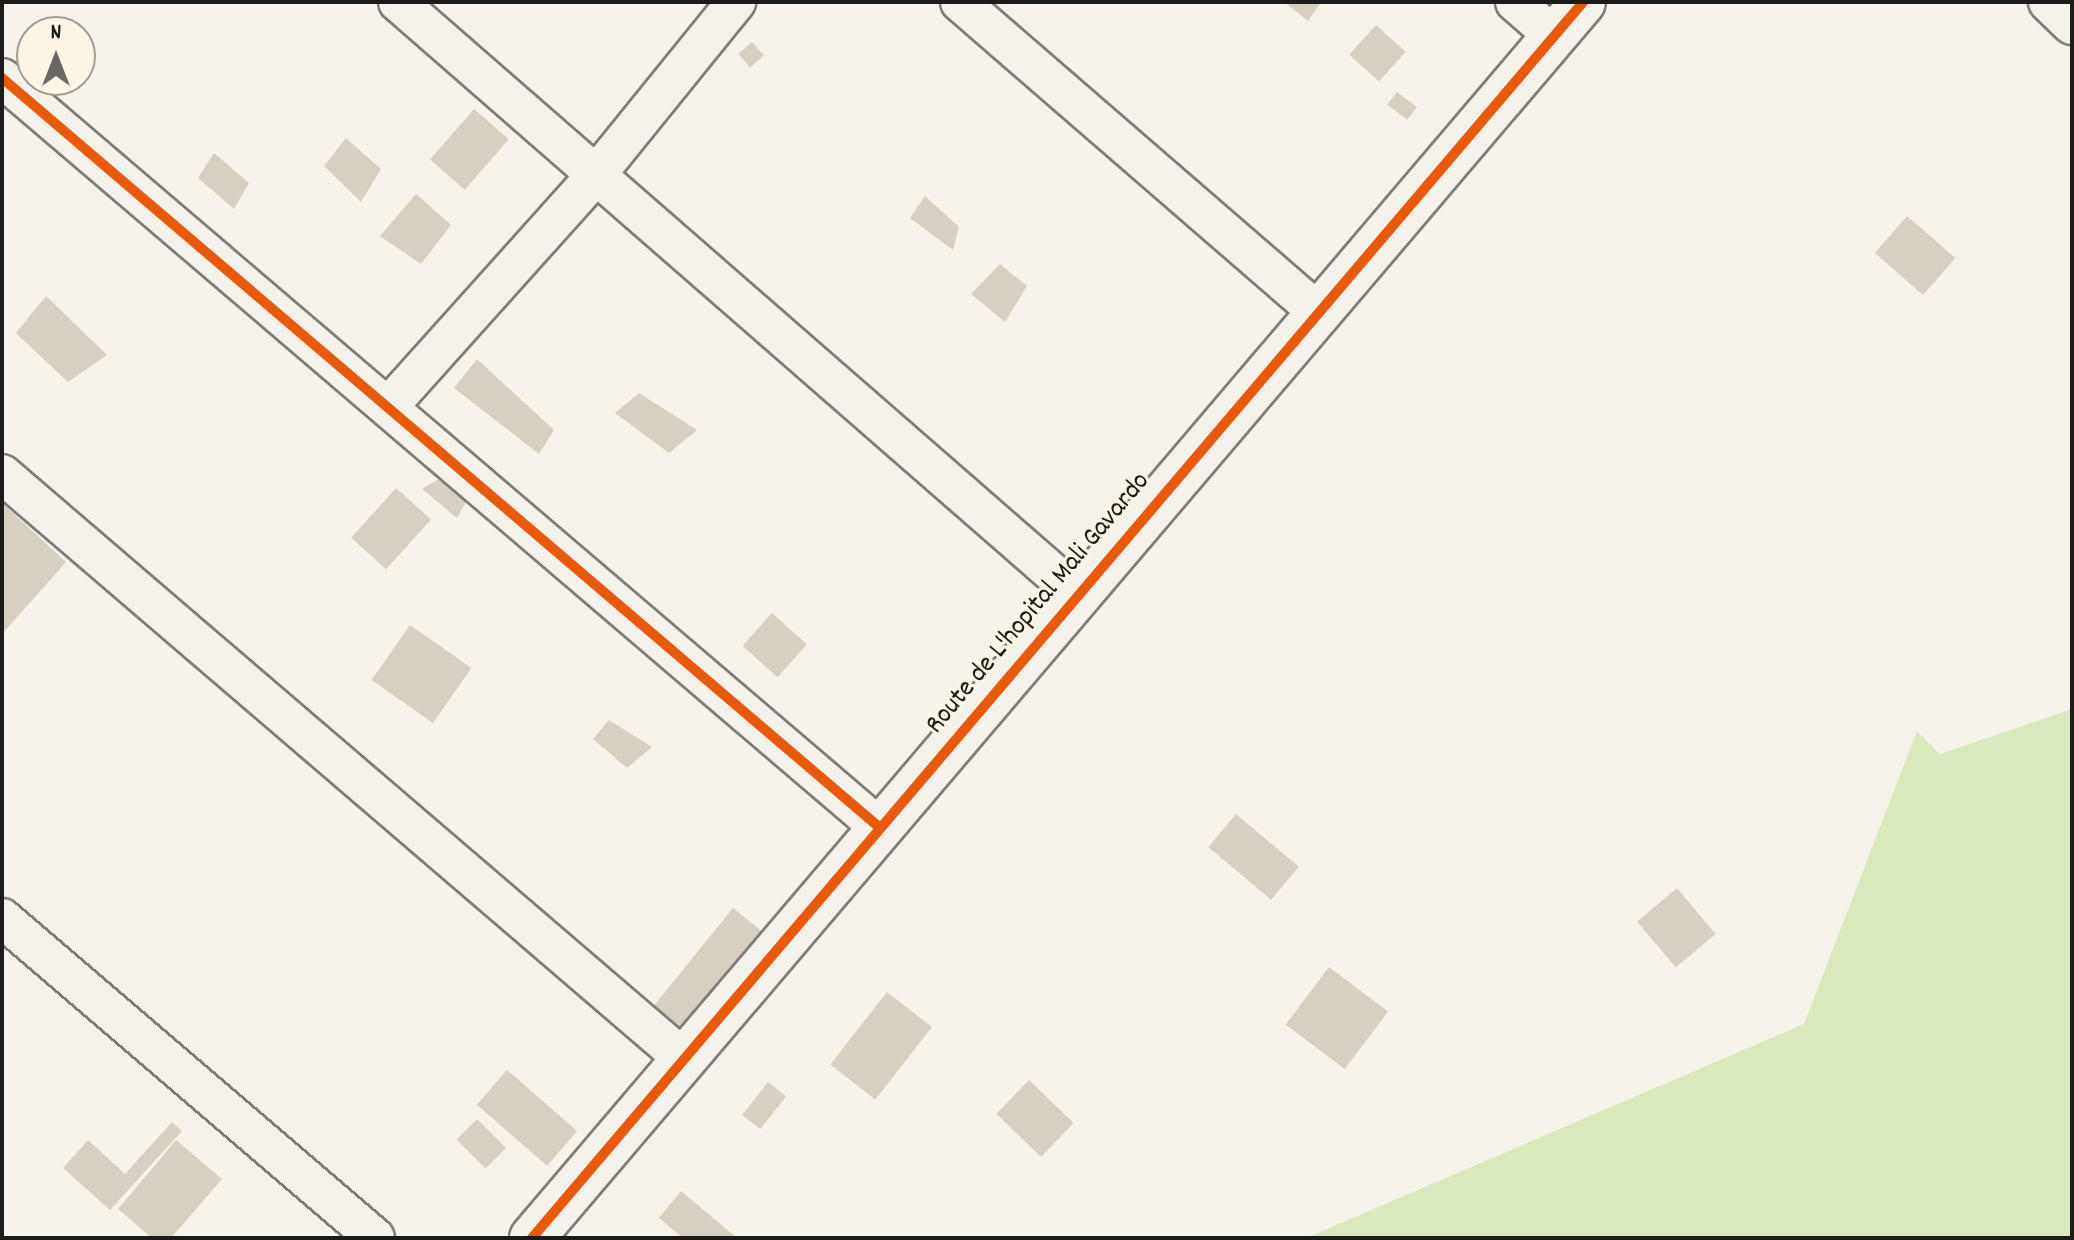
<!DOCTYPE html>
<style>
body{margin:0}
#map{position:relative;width:2074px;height:1240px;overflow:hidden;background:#f7f3ea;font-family:Dekko,sans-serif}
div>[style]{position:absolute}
.green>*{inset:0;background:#d8e9bd}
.building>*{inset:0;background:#d7cfc2;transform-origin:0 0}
.roads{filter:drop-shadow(2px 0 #7f7d79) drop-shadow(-2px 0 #7f7d79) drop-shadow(0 2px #7f7d79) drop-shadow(0 -2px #7f7d79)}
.minor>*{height:38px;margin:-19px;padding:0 19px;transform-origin:19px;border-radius:19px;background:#f5f2ec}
.tertiary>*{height:44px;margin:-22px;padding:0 22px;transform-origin:22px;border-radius:22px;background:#f5f2ec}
.cycleway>*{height:10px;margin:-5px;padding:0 5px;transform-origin:5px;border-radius:5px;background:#e8590c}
span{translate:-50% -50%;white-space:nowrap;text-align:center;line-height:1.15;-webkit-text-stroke:6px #fcf5e5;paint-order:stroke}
.street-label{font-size:28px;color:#1c1c1c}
.frame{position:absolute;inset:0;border:4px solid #1c1c1c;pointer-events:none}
.north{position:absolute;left:16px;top:16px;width:80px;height:80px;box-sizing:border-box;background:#fcf5e5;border:2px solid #a29e95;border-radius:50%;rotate:0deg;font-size:22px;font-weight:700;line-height:32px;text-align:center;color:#1c1c1c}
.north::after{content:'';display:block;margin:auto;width:28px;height:36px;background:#696764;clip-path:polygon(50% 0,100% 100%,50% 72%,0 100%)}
</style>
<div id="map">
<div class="green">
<div style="clip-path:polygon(2072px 709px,2072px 1238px,1306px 1238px,1804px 1024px,1917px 731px,1940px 754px)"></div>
</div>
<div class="building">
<div style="clip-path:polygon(1284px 2px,1321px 2px,1308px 21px)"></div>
<div style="left:1376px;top:25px;width:40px;height:40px;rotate:42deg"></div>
<div style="left:752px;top:42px;width:18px;height:18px;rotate:49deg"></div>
<div style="left:1397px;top:92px;width:25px;height:16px;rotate:37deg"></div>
<div style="left:474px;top:109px;width:46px;height:67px;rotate:41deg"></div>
<div style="clip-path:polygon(346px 138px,381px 169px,361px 202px,324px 166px)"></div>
<div style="clip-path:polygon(214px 153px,249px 183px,234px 209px,198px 178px)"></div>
<div style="clip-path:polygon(416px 194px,451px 225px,421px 264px,380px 236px)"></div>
<div style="clip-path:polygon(925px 196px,959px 227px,953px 250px,910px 218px)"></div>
<div style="left:1907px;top:216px;width:64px;height:49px;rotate:41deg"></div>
<div style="clip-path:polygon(1000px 264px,1027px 286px,1005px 322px,971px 294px)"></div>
<div style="clip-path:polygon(46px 296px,107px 355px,68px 382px,16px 333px)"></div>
<div style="clip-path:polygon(477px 359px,554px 430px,539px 454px,454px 388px)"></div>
<div style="clip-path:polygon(639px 393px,697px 430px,669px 453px,615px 413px)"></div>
<div style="clip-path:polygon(442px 477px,466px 502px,457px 518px,422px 489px)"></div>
<div style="left:396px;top:488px;width:47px;height:67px;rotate:42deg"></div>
<div style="clip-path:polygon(2px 503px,66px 562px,2px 634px)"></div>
<div style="left:772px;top:613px;width:47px;height:44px;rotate:42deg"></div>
<div style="left:410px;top:625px;width:75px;height:67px;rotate:35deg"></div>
<div style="clip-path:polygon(609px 720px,652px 747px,627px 768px,593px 739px)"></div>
<div style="left:1236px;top:814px;width:82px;height:43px;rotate:40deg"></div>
<div style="left:1677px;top:888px;width:60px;height:52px;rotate:50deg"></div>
<div style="left:733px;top:908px;width:38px;height:126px;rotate:39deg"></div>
<div style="left:1329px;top:967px;width:74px;height:72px;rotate:37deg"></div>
<div style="left:887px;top:992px;width:57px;height:92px;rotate:38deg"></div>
<div style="left:507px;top:1070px;width:93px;height:46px;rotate:41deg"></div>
<div style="left:1029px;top:1080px;width:62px;height:47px;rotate:44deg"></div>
<div style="left:768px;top:1082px;width:23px;height:42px;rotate:38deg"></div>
<div style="left:477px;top:1119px;width:41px;height:29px;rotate:45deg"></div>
<div style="clip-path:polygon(172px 1122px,182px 1131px,110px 1210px,63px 1168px,88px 1140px,125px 1174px)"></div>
<div style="clip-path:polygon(176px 1140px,222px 1179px,171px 1238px,152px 1238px,118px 1209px)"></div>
<div style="clip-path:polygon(681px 1191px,737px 1238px,683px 1238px,659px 1218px)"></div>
</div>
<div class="roads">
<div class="minor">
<div style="left:398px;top:2px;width:902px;rotate:41.09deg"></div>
<div style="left:960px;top:2px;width:474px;rotate:40.9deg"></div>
<div style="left:1515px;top:2px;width:50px;rotate:41deg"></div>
<div style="left:2048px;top:2px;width:33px;rotate:44deg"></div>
<div style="left:2px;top:78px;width:1155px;rotate:40.5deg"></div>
<div style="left:388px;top:407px;width:312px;rotate:-48.1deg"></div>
<div style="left:596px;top:175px;width:223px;rotate:-51deg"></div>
<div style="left:2px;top:474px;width:899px;rotate:40.62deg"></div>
<div style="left:2px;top:918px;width:491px;rotate:40.6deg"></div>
</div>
<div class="tertiary">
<div style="left:532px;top:1238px;width:1622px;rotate:-49.62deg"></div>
</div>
</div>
<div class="cycleway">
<div style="left:2px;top:78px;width:1155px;rotate:40.5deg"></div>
<div style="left:532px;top:1238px;width:1622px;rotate:-49.62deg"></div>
</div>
<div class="street-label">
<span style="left:1039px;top:604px;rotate:-50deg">Route de L'hopital Mali Gavardo</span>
</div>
<div class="frame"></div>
<div class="north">N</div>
</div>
